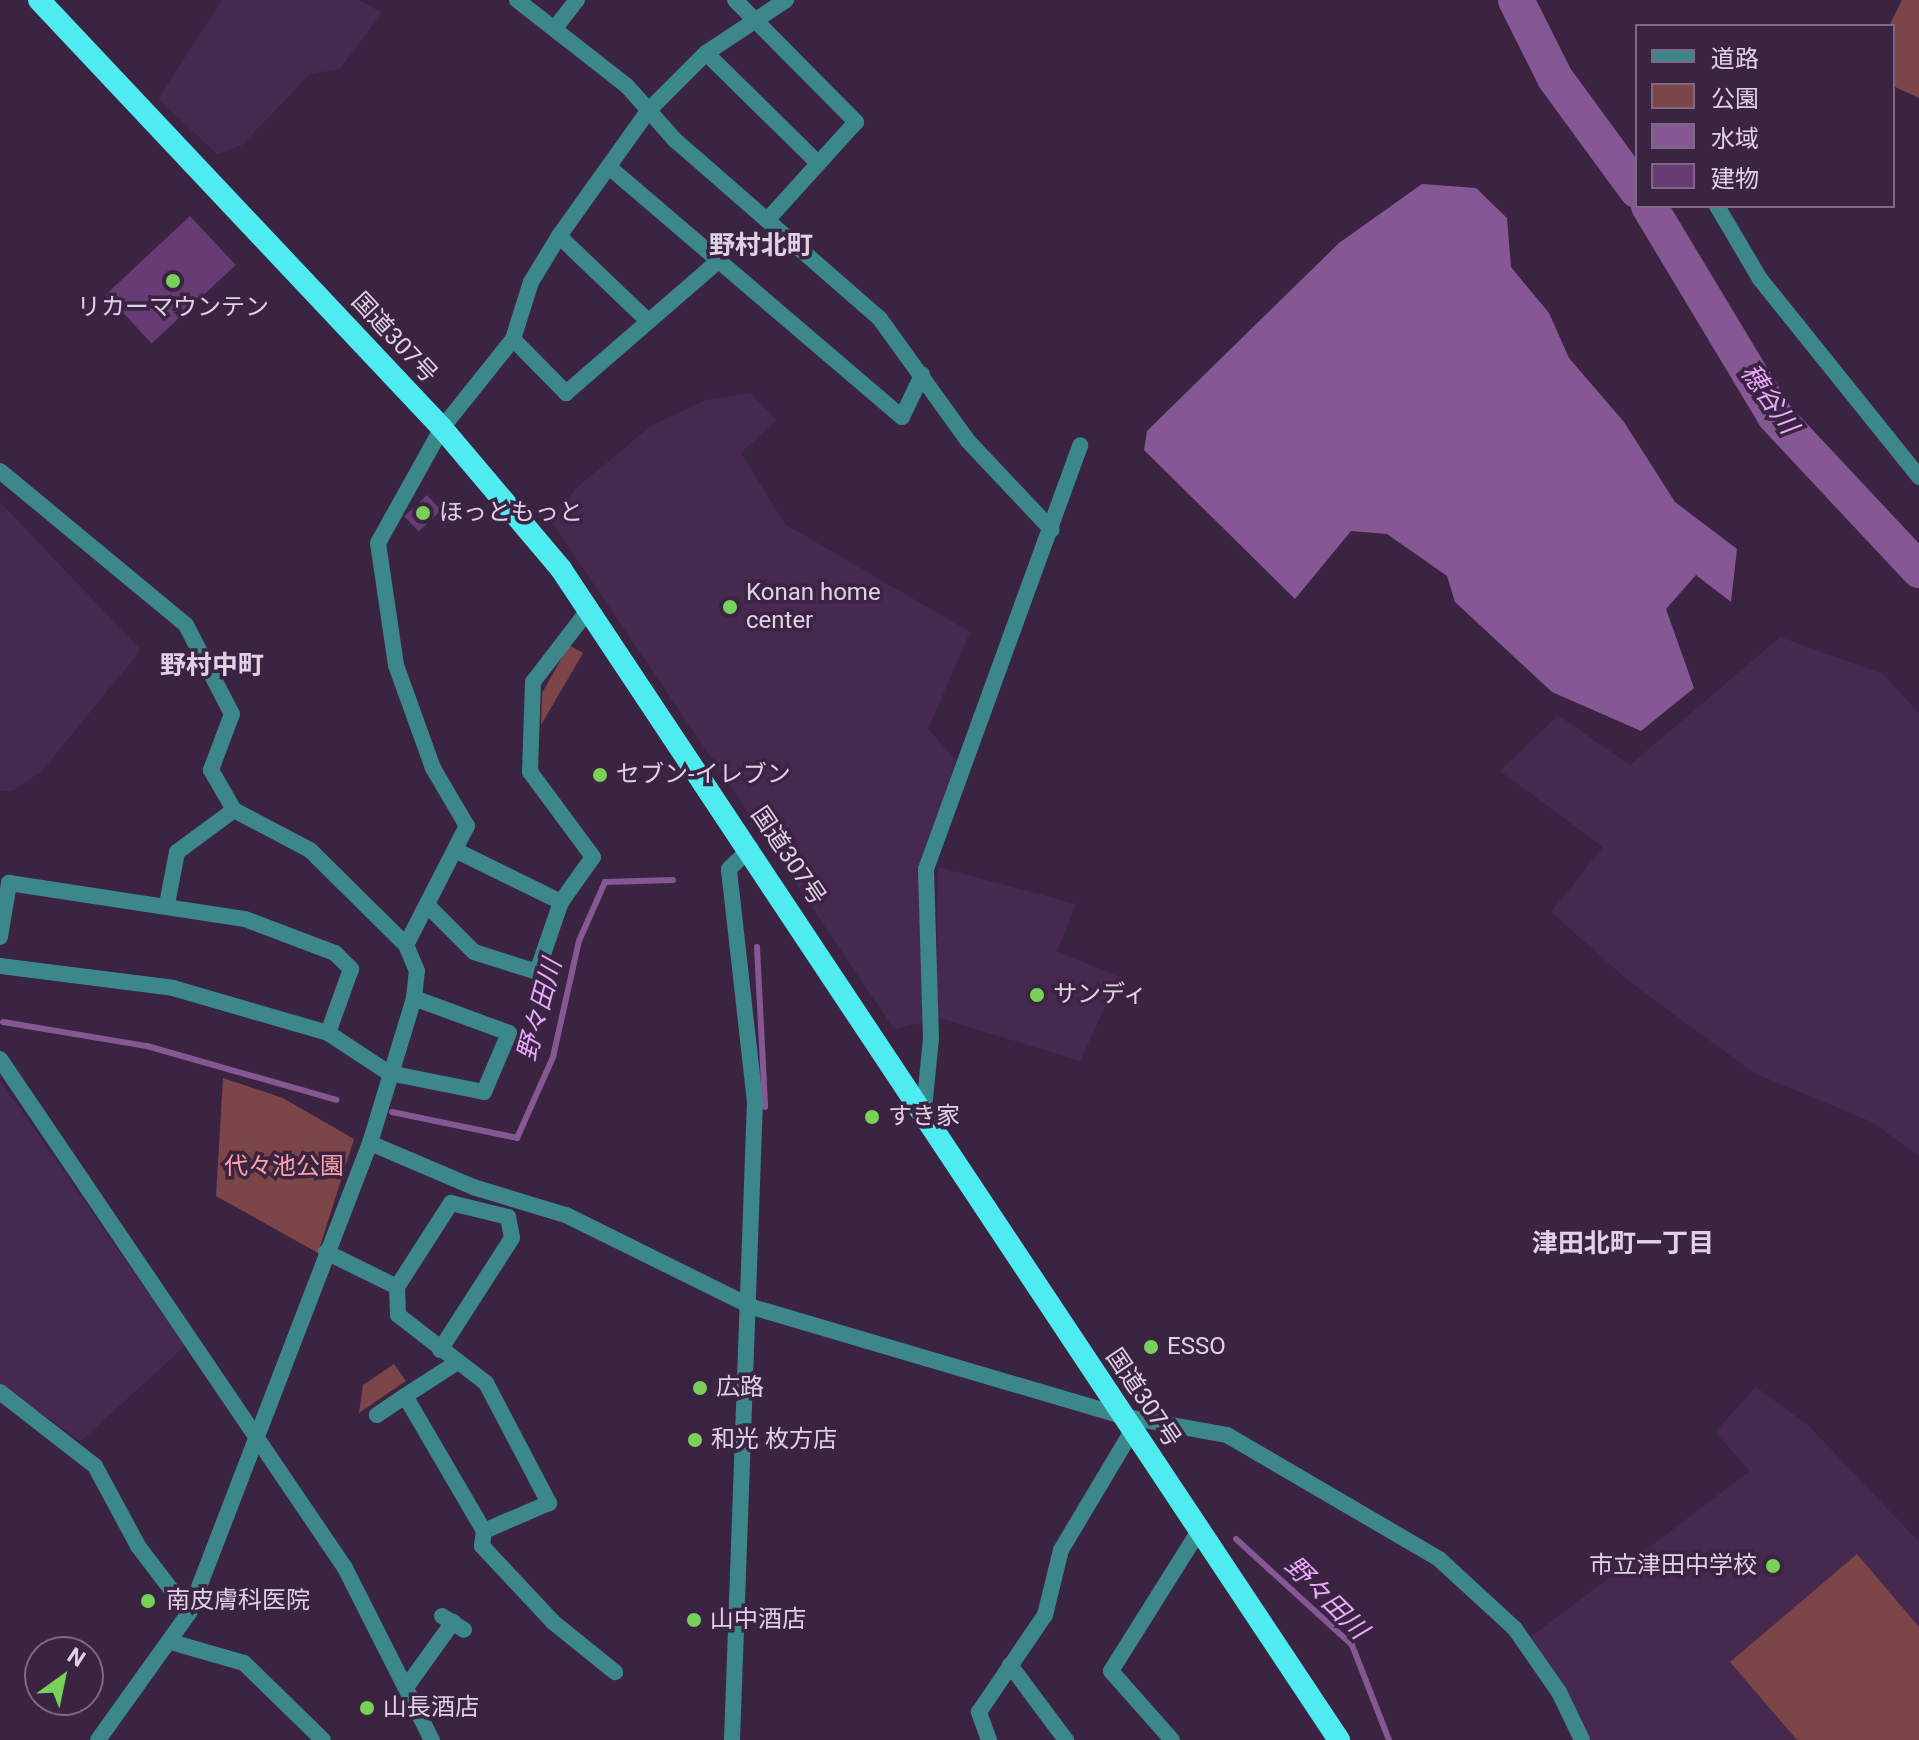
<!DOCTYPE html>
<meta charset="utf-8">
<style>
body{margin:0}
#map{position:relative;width:1919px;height:1740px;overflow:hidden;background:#3b2342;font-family:Roboto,"Noto Sans JP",sans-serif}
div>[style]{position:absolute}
.built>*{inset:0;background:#46294e}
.green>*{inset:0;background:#7c4547}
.water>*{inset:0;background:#855893}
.stream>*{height:6px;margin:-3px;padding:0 3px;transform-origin:3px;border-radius:3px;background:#855893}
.river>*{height:36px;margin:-18px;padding:0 18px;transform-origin:18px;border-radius:18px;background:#855893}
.building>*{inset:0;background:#673b74;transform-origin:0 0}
.minor>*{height:16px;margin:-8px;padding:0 8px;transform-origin:8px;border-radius:8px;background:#3c8789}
.tertiary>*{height:16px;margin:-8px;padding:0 8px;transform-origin:8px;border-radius:8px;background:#3c8789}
.trunk>*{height:22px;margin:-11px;padding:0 11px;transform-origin:11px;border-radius:11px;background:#4eebf0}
.dots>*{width:22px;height:22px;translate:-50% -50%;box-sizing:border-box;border:4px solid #3b2342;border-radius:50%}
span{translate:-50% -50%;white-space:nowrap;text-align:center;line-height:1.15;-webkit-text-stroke:7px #3b2342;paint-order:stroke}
.poi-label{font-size:24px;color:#e0d1e5}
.left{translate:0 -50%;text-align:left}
.right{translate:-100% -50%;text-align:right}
.street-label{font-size:24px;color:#e0d1e5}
.park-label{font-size:24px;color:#fba2a4}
.neighbourhood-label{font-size:26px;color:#e0d1e5;font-weight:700}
.water-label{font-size:26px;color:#e8a8fc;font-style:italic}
.legend{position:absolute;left:1635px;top:24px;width:260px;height:184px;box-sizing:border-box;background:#3b2342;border:2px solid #7d6983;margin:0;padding:10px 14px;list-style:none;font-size:24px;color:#e0d1e5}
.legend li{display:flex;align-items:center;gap:16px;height:40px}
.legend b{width:40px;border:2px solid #7d6983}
.north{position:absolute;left:24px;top:1636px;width:80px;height:80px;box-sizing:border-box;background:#3b2342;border:2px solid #7d6983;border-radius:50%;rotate:33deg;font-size:22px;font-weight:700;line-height:32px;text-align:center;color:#e0d1e5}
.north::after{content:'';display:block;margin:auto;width:28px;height:36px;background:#78d158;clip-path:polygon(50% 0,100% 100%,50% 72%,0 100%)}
</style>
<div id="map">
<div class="built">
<div style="clip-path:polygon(222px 0,359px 0,382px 13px,340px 69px,310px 74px,242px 145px,217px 154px,158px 99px)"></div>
<div style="clip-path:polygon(750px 393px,777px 420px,741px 453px,785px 524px,970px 632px,928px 729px,956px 760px,920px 872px,925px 1022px,894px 1029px,552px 522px,575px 489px,652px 425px,706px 400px)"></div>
<div style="clip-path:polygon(0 502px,141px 650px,41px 772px,12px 791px,0 791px)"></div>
<div style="clip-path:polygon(1780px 637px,1883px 674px,1919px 713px,1919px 1156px,1872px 1122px,1754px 1073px,1630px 982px,1551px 912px,1603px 847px,1500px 771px,1558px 715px,1630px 765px)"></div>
<div style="clip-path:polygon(938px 867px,1076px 904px,1057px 951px,1119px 977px,1080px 1061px,936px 1017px)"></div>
<div style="clip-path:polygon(0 1080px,185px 1346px,81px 1441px,0 1385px)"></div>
<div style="clip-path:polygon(1756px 1387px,1809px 1426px,1919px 1542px,1919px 1740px,1582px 1740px,1524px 1642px,1750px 1471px,1715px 1432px)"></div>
</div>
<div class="green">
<div style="clip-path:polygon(1902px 0,1919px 0,1919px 98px,1893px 86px,1889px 26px)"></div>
<div style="clip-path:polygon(569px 645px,583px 653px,541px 725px,542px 693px)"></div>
<div style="clip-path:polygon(223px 1078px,283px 1098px,354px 1139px,318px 1253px,216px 1196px)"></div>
<div style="clip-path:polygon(394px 1364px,406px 1381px,359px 1413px,363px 1385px)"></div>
<div style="clip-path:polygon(1857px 1554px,1919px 1627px,1919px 1740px,1797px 1740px,1730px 1662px)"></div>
</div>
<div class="water">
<div style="clip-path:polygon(1422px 184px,1476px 188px,1507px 218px,1511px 267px,1549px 313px,1569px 358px,1624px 422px,1675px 502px,1737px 549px,1731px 602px,1696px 575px,1666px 609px,1694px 688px,1641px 731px,1552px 692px,1455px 602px,1447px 576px,1387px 534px,1351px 531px,1295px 599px,1144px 450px,1147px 431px,1339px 243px)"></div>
</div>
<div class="stream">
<div style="left:757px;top:947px;width:160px;rotate:87.1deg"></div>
<div style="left:3px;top:1022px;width:146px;rotate:9.5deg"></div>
<div style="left:147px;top:1046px;width:197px;rotate:15.9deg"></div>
<div style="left:392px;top:1112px;width:128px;rotate:11.7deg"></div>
<div style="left:517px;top:1138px;width:89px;rotate:-66deg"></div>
<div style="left:553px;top:1057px;width:119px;rotate:-77.4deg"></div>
<div style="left:579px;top:941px;width:64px;rotate:-66.2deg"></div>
<div style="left:605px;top:882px;width:68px;rotate:-1.7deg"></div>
<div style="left:1236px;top:1539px;width:157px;rotate:42.4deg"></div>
<div style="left:1352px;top:1645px;width:102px;rotate:68.7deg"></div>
</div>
<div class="river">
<div style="left:1516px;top:0;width:87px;rotate:63.4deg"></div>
<div style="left:1555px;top:78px;width:139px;rotate:53.8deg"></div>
<div style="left:1649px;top:206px;width:245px;rotate:59deg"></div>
<div style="left:1775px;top:416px;width:211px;rotate:46.9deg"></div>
</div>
<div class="building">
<div style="left:190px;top:216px;width:67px;height:115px;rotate:47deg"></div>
<div style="left:427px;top:495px;width:21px;height:31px;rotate:47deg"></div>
</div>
<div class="minor">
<div style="left:517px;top:0;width:140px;rotate:38deg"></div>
<div style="left:627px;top:86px;width:72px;rotate:48.4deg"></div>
<div style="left:675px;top:140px;width:272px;rotate:41.1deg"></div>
<div style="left:880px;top:319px;width:150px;rotate:54.2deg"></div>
<div style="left:968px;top:441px;width:122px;rotate:46.7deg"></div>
<div style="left:735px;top:0;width:172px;rotate:45.2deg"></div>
<div style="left:856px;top:122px;width:131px;rotate:132.2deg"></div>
<div style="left:555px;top:28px;width:36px;rotate:-52deg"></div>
<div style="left:706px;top:53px;width:156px;rotate:44.5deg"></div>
<div style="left:609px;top:167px;width:385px;rotate:40.5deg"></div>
<div style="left:902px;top:417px;width:47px;rotate:-64.5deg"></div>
<div style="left:1717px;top:206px;width:85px;rotate:59.5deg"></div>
<div style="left:1760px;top:279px;width:254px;rotate:51.2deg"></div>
<div style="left:559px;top:236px;width:122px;rotate:43.7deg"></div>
<div style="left:513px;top:339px;width:76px;rotate:45.5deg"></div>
<div style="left:566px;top:393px;width:200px;rotate:-40.9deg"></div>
<div style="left:0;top:471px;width:241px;rotate:39.6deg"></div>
<div style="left:186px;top:625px;width:100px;rotate:62.7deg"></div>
<div style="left:232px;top:714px;width:60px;rotate:110.6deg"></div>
<div style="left:211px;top:770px;width:46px;rotate:60.1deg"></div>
<div style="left:234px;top:810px;width:86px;rotate:27.8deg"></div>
<div style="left:310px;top:850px;width:135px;rotate:44.7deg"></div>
<div style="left:459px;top:852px;width:114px;rotate:26.1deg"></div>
<div style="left:561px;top:902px;width:55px;rotate:-54.6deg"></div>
<div style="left:593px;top:857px;width:106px;rotate:-126.5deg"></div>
<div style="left:530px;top:772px;width:90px;rotate:-88.1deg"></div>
<div style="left:533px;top:682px;width:92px;rotate:-52.5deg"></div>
<div style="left:167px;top:904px;width:53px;rotate:-79.1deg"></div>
<div style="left:177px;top:852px;width:71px;rotate:-36.4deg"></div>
<div style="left:430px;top:908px;width:62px;rotate:45deg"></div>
<div style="left:474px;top:952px;width:66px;rotate:17.6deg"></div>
<div style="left:537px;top:972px;width:74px;rotate:-71.1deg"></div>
<div style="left:0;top:937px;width:55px;rotate:-80.5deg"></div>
<div style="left:9px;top:883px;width:239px;rotate:8.7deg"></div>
<div style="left:245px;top:919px;width:96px;rotate:20.7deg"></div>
<div style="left:335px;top:953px;width:23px;rotate:45deg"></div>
<div style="left:351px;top:969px;width:68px;rotate:109.8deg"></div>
<div style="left:0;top:966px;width:174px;rotate:7.2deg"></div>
<div style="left:173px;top:988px;width:161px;rotate:16.2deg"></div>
<div style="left:328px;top:1033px;width:73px;rotate:33.3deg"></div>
<div style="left:389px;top:1073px;width:97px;rotate:11.3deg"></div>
<div style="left:484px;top:1092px;width:64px;rotate:-67deg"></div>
<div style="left:509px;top:1033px;width:101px;rotate:-159.8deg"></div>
<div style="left:924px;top:1109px;width:70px;rotate:-84.3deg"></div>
<div style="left:931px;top:1039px;width:170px;rotate:-91.7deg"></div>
<div style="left:926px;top:869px;width:451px;rotate:-70deg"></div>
<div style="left:370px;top:1143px;width:112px;rotate:23.1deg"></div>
<div style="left:473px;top:1187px;width:97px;rotate:16.8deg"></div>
<div style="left:566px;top:1215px;width:208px;rotate:26.3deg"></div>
<div style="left:752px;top:1307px;width:386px;rotate:16.4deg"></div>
<div style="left:1122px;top:1416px;width:107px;rotate:10.3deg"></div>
<div style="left:1227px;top:1435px;width:246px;rotate:30.3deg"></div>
<div style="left:1439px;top:1559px;width:103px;rotate:42.6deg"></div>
<div style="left:1515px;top:1629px;width:77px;rotate:55.1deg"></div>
<div style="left:1559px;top:1692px;width:53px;rotate:64.4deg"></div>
<div style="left:326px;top:1252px;width:79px;rotate:26.2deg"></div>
<div style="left:397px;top:1287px;width:28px;rotate:88deg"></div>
<div style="left:398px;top:1315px;width:111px;rotate:37.7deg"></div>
<div style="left:486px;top:1383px;width:136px;rotate:62.3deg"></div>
<div style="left:549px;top:1503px;width:71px;rotate:156.7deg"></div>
<div style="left:484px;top:1531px;width:156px;rotate:-120.3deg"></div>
<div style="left:405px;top:1396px;width:34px;rotate:146deg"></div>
<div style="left:397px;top:1287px;width:100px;rotate:-57.3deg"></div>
<div style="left:451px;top:1203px;width:59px;rotate:13.8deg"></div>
<div style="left:508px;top:1217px;width:21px;rotate:79deg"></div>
<div style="left:512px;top:1238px;width:133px;rotate:122.7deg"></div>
<div style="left:0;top:1392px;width:120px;rotate:37.9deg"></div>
<div style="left:95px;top:1466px;width:91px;rotate:61.7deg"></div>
<div style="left:138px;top:1546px;width:84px;rotate:52.7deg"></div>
<div style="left:405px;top:1396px;width:61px;rotate:-32.9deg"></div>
<div style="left:484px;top:1531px;width:15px;rotate:98deg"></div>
<div style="left:482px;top:1546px;width:104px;rotate:46.9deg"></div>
<div style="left:553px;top:1622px;width:80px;rotate:38.9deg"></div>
<div style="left:442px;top:1616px;width:26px;rotate:32deg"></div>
<div style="left:171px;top:1642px;width:76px;rotate:16deg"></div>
<div style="left:244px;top:1663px;width:110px;rotate:44.3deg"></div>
<div style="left:1010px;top:1665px;width:94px;rotate:53.3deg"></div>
<div style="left:407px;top:1686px;width:79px;rotate:-54.3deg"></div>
<div style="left:98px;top:1740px;width:156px;rotate:-54.4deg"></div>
<div style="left:189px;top:1613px;width:504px;rotate:-68.94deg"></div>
<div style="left:370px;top:1143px;width:152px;rotate:-73.1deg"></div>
<div style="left:414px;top:998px;width:27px;rotate:-84deg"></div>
<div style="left:417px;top:971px;width:28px;rotate:-113deg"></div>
<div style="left:406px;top:945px;width:134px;rotate:-62.9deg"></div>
<div style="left:467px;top:826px;width:67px;rotate:-120.4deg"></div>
<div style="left:433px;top:768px;width:109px;rotate:-109.8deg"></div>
<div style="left:396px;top:665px;width:123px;rotate:-98.4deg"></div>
<div style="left:378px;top:543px;width:132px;rotate:-60.9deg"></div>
<div style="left:442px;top:428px;width:114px;rotate:-51.4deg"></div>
<div style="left:513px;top:339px;width:60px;rotate:-72.5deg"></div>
<div style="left:531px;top:282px;width:54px;rotate:-58.7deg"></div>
<div style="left:559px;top:236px;width:153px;rotate:-54.5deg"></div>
<div style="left:648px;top:111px;width:82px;rotate:-45deg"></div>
<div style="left:706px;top:53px;width:96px;rotate:-33.5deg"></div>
<div style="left:989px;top:1740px;width:30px;rotate:-110deg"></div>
<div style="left:979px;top:1712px;width:117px;rotate:-55.8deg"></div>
<div style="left:1045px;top:1615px;width:67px;rotate:-76.2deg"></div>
<div style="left:1061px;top:1550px;width:139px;rotate:-59.2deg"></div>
<div style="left:1172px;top:1740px;width:92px;rotate:-131.5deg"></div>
<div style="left:1111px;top:1671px;width:168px;rotate:-57.9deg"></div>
</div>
<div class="tertiary">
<div style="left:0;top:1059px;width:615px;rotate:55.87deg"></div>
<div style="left:345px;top:1568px;width:193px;rotate:63.2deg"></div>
<div style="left:732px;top:1740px;width:638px;rotate:-87.94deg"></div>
<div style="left:755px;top:1102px;width:234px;rotate:-96.4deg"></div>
<div style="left:729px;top:869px;width:30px;rotate:-44deg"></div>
</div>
<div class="trunk">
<div style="left:39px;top:0;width:588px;rotate:46.72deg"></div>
<div style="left:442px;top:428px;width:185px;rotate:49.8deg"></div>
<div style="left:561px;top:569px;width:1406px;rotate:56.4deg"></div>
</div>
<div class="dots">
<div style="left:173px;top:281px;background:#78d158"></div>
<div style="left:423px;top:513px;background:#78d158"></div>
<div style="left:730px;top:607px;background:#78d158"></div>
<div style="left:600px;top:775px;background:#78d158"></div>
<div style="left:1037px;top:995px;background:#78d158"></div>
<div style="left:872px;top:1117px;background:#78d158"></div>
<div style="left:1151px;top:1347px;background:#78d158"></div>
<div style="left:700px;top:1388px;background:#78d158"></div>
<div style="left:695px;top:1440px;background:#78d158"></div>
<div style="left:1773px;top:1566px;background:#78d158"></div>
<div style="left:148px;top:1601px;background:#78d158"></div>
<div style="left:694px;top:1620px;background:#78d158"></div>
<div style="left:367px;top:1708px;background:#78d158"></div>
</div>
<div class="poi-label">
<span style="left:173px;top:308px">リカーマウンテン</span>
<span class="left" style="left:439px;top:513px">ほっともっと</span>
<span class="left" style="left:746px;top:607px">Konan home<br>center</span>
<span class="left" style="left:616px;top:775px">セブン-イレブン</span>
<span class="left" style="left:1053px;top:995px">サンディ</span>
<span class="left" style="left:888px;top:1117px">すき家</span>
<span class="left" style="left:1167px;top:1347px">ESSO</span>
<span class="left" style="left:716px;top:1388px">広路</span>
<span class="left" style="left:711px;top:1440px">和光 枚方店</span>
<span class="right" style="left:1757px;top:1566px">市立津田中学校</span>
<span class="left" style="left:166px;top:1601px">南皮膚科医院</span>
<span class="left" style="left:710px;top:1620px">山中酒店</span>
<span class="left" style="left:383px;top:1708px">山長酒店</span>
</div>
<div class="street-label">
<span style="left:394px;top:338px;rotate:47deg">国道307号</span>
<span style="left:788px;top:856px;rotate:56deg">国道307号</span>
<span style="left:1143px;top:1398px;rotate:56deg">国道307号</span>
</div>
<div class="park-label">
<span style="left:284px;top:1167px">代々池公園</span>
</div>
<div class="neighbourhood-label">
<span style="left:761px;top:246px">野村北町</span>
<span style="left:212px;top:666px">野村中町</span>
<span style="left:1623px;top:1244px">津田北町一丁目</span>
</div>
<div class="water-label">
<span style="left:1769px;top:399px;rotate:55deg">穂谷川</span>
<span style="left:540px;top:1010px;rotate:-75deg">野々田川</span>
<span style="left:1326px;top:1598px;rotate:45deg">野々田川</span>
</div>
<ul class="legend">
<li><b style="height:10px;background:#3c8789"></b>道路</li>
<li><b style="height:22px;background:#7c4547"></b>公園</li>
<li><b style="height:22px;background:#855893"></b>水域</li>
<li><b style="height:22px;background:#673b74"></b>建物</li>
</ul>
<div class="north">N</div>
</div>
